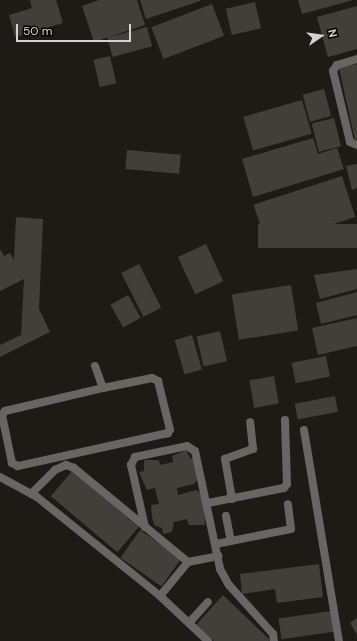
<!DOCTYPE html>
<style>
body{margin:0}
#map{position:relative;width:357px;height:641px;overflow:hidden;background:#1e1b17;font-family:"DM Sans",sans-serif}
div>[style]{position:absolute}
.building>*{inset:0;background:#423e3a;transform-origin:0 0}
.minor>*{height:8px;margin:-4px;padding:0 4px;transform-origin:4px;border-radius:4px;background:#676664}
span{translate:-50% -50%;white-space:nowrap;text-align:center;line-height:1.15;-webkit-text-stroke:3px #070605;paint-order:stroke}
.north{position:absolute;left:301px;top:16px;width:40px;height:40px;-webkit-text-stroke:3px #070605;paint-order:stroke;rotate:77deg;font-size:11px;font-weight:700;line-height:16px;text-align:center;color:#d4d2d0}
.north::after{content:'';display:block;margin:auto;width:14px;height:18px;background:#d4d2d0;clip-path:polygon(50% 0,100% 100%,50% 72%,0 100%)}
.scale{position:absolute;left:16px;top:24px;width:115px;height:18px;box-sizing:border-box;border:2px solid #d4d2d0;border-top:0;padding-left:5px;font-size:12px;line-height:14px;white-space:nowrap;color:#d4d2d0;-webkit-text-stroke:3px #070605;paint-order:stroke}
</style>
<div id="map">
<div class="building">
<div style="clip-path:polygon(30px 0,56px 0,63px 23px,15px 37px,9px 15px,32px 8px)"></div>
<div style="clip-path:polygon(99px 0,137px 0,145px 25px,94px 42px,82px 6px)"></div>
<div style="clip-path:polygon(140px 0,200px 0,200px 1px,146px 19px)"></div>
<div style="clip-path:polygon(298px 0,353px 0,302px 14px)"></div>
<div style="left:255px;top:2px;width:27px;height:30px;rotate:77deg"></div>
<div style="left:212px;top:4px;width:34px;height:65px;rotate:69deg"></div>
<div style="clip-path:polygon(357px 6px,357px 49px,328px 57px,317px 17px)"></div>
<div style="left:147px;top:27px;width:20px;height:41px;rotate:75deg"></div>
<div style="left:110px;top:56px;width:28px;height:17px;rotate:77deg"></div>
<div style="clip-path:polygon(357px 64px,357px 140px,355px 140px,339px 68px)"></div>
<div style="left:324px;top:89px;width:28px;height:22px;rotate:75deg"></div>
<div style="left:302px;top:100px;width:35px;height:61px;rotate:74deg"></div>
<div style="left:334px;top:118px;width:29px;height:23px;rotate:76deg"></div>
<div style="clip-path:polygon(313px 138px,318px 154px,337px 148px,344px 169px,253px 197px,242px 159px)"></div>
<div style="left:127px;top:150px;width:54px;height:19px;rotate:5deg"></div>
<div style="clip-path:polygon(357px 164px,357px 188px,352px 190px,346px 166px)"></div>
<div style="left:342px;top:176px;width:43px;height:93px;rotate:72deg"></div>
<div style="clip-path:polygon(16px 217px,43px 219px,39px 309px,50px 332px,0 357px,0 345px,21px 335px,24px 279px,0 291px,0 249px,4px 256px,10px 253px,14px 260px)"></div>
<div style="left:357px;top:224px;width:24px;height:99px;rotate:90deg"></div>
<div style="left:206px;top:244px;width:41px;height:31px;rotate:65deg"></div>
<div style="left:139px;top:264px;width:49px;height:20px;rotate:63deg"></div>
<div style="clip-path:polygon(357px 269px,357px 289px,320px 299px,314px 275px)"></div>
<div style="left:291px;top:285px;width:46px;height:60px;rotate:81deg"></div>
<div style="clip-path:polygon(357px 292px,357px 315px,321px 324px,316px 303px)"></div>
<div style="left:128px;top:295px;width:26px;height:20px;rotate:61deg"></div>
<div style="clip-path:polygon(357px 318px,357px 346px,318px 355px,312px 328px)"></div>
<div style="left:220px;top:331px;width:31px;height:24px;rotate:77deg"></div>
<div style="left:192px;top:335px;width:36px;height:18px;rotate:74deg"></div>
<div style="left:326px;top:356px;width:21px;height:35px;rotate:79deg"></div>
<div style="left:274px;top:376px;width:28px;height:25px;rotate:80deg"></div>
<div style="left:335px;top:396px;width:16px;height:41px;rotate:79deg"></div>
<div style="clip-path:polygon(186px 450px,191px 459px,196px 457px,197px 480px,194px 484px,177px 488px,178px 495px,196px 490px,200px 493px,204px 499px,205px 525px,189px 525px,187px 519px,174px 522px,172px 532px,163px 534px,162px 528px,154px 525px,152px 517px,151px 505px,159px 504px,155px 488px,147px 490px,139px 472px,144px 471px,144px 460px,159px 460px,160px 465px,173px 462px,172px 456px)"></div>
<div style="left:72px;top:471px;width:87px;height:33px;rotate:40deg"></div>
<div style="left:140px;top:530px;width:50px;height:34px;rotate:35deg"></div>
<div style="clip-path:polygon(319px 564px,323px 597px,277px 603px,275px 589px,242px 594px,240px 574px)"></div>
<div style="clip-path:polygon(223px 595px,270px 640px,269px 641px,214px 641px,196px 625px)"></div>
<div style="left:331px;top:611px;width:21px;height:53px;rotate:82deg"></div>
<div style="clip-path:polygon(357px 618px,357px 635px,350px 623px)"></div>
</div>
<div class="minor">
<div style="left:357px;top:59px;width:21px;rotate:163deg"></div>
<div style="left:337px;top:65px;width:7px;rotate:124deg"></div>
<div style="left:333px;top:71px;width:73px;rotate:76.5deg"></div>
<div style="left:350px;top:142px;width:8px;rotate:23deg"></div>
<div style="left:95px;top:366px;width:23px;rotate:70deg"></div>
<div style="left:103px;top:388px;width:50px;rotate:-11.5deg"></div>
<div style="left:152px;top:378px;width:7px;rotate:27deg"></div>
<div style="left:158px;top:381px;width:50px;rotate:76.2deg"></div>
<div style="left:170px;top:430px;width:4px;rotate:124deg"></div>
<div style="left:168px;top:433px;width:154px;rotate:167.6deg"></div>
<div style="left:18px;top:466px;width:7px;rotate:-153deg"></div>
<div style="left:12px;top:463px;width:49px;rotate:-101.8deg"></div>
<div style="left:2px;top:415px;width:5px;rotate:-53deg"></div>
<div style="left:5px;top:411px;width:101px;rotate:-13.2deg"></div>
<div style="left:304px;top:430px;width:214px;rotate:80.6deg"></div>
<div style="left:0;top:477px;width:42px;rotate:28.4deg"></div>
<div style="left:37px;top:497px;width:158px;rotate:38.8deg"></div>
<div style="left:160px;top:596px;width:44px;rotate:-50.5deg"></div>
<div style="left:188px;top:562px;width:148px;rotate:-140.5deg"></div>
<div style="left:74px;top:468px;width:9px;rotate:-159deg"></div>
<div style="left:66px;top:465px;width:12px;rotate:156deg"></div>
<div style="left:55px;top:470px;width:34px;rotate:135deg"></div>
<div style="left:232px;top:499px;width:41px;rotate:-99.9deg"></div>
<div style="left:225px;top:459px;width:30px;rotate:-20deg"></div>
<div style="left:253px;top:449px;width:27px;rotate:-96deg"></div>
<div style="left:208px;top:503px;width:77px;rotate:-11.2deg"></div>
<div style="left:284px;top:488px;width:5px;rotate:-53deg"></div>
<div style="left:287px;top:484px;width:64px;rotate:-91.8deg"></div>
<div style="left:226px;top:516px;width:25px;rotate:79deg"></div>
<div style="left:145px;top:527px;width:64px;rotate:-102.7deg"></div>
<div style="left:131px;top:465px;width:9px;rotate:-63deg"></div>
<div style="left:135px;top:457px;width:53px;rotate:-11.9deg"></div>
<div style="left:187px;top:446px;width:9px;rotate:32deg"></div>
<div style="left:195px;top:451px;width:121px;rotate:78deg"></div>
<div style="left:220px;top:569px;width:18px;rotate:61deg"></div>
<div style="left:229px;top:585px;width:66px;rotate:48.1deg"></div>
<div style="left:273px;top:634px;width:7px;rotate:82deg"></div>
<div style="left:216px;top:544px;width:76px;rotate:-11.3deg"></div>
<div style="left:291px;top:529px;width:25px;rotate:-97deg"></div>
<div style="left:188px;top:562px;width:31px;rotate:-11deg"></div>
<div style="left:160px;top:596px;width:66px;rotate:43.2deg"></div>
<div style="left:189px;top:623px;width:28px;rotate:-48deg"></div>
</div>
<div class="north">N</div>
<div class="scale">50 m</div>
</div>
